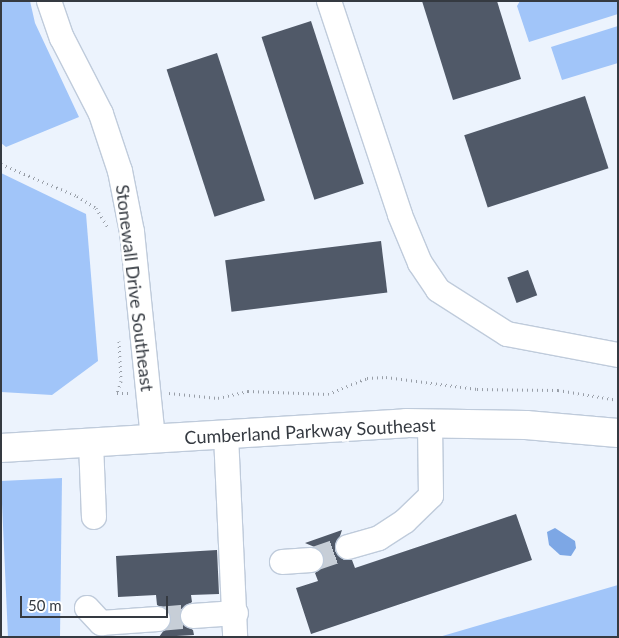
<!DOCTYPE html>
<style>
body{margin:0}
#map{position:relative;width:619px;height:638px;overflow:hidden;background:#ecf3fd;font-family:Lato,sans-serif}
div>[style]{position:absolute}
.green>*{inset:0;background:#a1c5f9}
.water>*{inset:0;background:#7da7e5}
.building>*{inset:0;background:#505968;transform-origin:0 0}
.minor-tunnel>*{height:24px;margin-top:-12px;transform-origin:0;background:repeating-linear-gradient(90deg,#c7ced7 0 24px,transparent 0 36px)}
.path>*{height:3px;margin-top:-1.5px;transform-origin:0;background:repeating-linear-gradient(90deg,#999fa8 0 1px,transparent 0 5px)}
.roads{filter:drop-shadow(1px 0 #bfcbdb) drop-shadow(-1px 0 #bfcbdb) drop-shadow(0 1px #bfcbdb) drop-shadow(0 -1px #bfcbdb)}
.minor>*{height:24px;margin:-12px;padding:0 12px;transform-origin:12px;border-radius:12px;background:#fff}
.major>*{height:28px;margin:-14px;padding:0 14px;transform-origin:14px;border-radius:14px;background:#fff}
span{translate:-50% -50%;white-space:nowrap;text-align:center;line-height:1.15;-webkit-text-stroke:5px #fff;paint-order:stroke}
.street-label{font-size:18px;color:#353a41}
.frame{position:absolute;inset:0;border:2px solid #353a41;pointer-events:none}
.scale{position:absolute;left:20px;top:596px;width:148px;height:22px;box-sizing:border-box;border:2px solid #353a41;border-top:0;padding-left:6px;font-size:15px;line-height:18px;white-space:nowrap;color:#353a41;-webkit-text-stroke:4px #fff;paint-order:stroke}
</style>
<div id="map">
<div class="green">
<div style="clip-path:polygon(1px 1px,30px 1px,35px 23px,79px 117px,6px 147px,1px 143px)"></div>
<div style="clip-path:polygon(520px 1px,618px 1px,618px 14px,529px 42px,517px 6px)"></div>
<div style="clip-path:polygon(618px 26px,618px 63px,562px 80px,551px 47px)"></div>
<div style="clip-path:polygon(1px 173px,86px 214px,98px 361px,52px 395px,1px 392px)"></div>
<div style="clip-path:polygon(62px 478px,60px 637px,8px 637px,1px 481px)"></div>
<div style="clip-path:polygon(618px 585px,618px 637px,439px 637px)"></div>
</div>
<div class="water">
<div style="clip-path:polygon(555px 528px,575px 541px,576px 548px,571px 556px,560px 555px,549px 545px,547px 532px)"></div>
</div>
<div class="building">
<div style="clip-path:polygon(422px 1px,497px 1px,521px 79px,453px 100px)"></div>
<div style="left:311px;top:21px;width:171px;height:52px;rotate:72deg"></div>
<div style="left:217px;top:53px;width:155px;height:53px;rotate:72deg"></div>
<div style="left:585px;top:96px;width:76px;height:127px;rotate:72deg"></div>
<div style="left:381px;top:241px;width:52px;height:157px;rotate:83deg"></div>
<div style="left:528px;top:270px;width:27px;height:22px;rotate:70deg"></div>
<div style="clip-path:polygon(516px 514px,532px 560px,311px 634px,296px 588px,318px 581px,315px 573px,323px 566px,325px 559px,317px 548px,305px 543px,342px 530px,335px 551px,344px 560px,352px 560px,355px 568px)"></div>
<div style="clip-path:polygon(217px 550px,219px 594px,191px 595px,192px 602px,180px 610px,181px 623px,193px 630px,194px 635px,159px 637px,172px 619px,169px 611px,157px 605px,156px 595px,118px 597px,116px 556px)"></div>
</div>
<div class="minor-tunnel">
<div style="left:311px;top:560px;width:39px;rotate:-19deg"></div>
<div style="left:158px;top:619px;width:35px;rotate:-5deg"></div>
</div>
<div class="path">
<div style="left:1px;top:164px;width:82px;rotate:22.8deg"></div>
<div style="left:77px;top:196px;width:22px;rotate:32deg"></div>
<div style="left:96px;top:208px;width:22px;rotate:58deg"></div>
<div style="left:119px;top:341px;width:40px;rotate:87.1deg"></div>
<div style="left:121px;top:381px;width:13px;rotate:108deg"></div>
<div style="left:117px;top:393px;width:11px"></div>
<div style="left:169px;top:393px;width:49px;rotate:5.8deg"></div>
<div style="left:218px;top:398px;width:31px;rotate:-13deg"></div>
<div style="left:248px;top:391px;width:80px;rotate:2.1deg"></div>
<div style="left:328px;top:394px;width:42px;rotate:-22.3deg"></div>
<div style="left:367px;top:378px;width:19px;rotate:-3deg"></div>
<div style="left:386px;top:377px;width:92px;rotate:7.5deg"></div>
<div style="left:477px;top:389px;width:81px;rotate:0.7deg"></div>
<div style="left:558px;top:390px;width:61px;rotate:9.5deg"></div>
</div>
<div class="roads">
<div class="minor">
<div style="left:49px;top:1px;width:39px;rotate:71deg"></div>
<div style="left:62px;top:38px;width:85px;rotate:62.8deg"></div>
<div style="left:101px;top:114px;width:60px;rotate:71.6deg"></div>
<div style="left:120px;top:171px;width:62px;rotate:78.9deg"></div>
<div style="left:132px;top:232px;width:209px;rotate:84.2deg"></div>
<div style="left:329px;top:1px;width:225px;rotate:71.6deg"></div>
<div style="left:400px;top:215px;width:52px;rotate:67.4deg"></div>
<div style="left:420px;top:263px;width:32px;rotate:56deg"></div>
<div style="left:438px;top:290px;width:82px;rotate:32.5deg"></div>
<div style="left:507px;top:334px;width:113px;rotate:10.7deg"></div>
<div style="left:226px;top:435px;width:202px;rotate:87.4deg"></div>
<div style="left:91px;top:443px;width:74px;rotate:87.7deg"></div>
<div style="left:348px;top:547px;width:32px;rotate:-16deg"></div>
<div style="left:379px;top:538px;width:31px;rotate:-33deg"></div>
<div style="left:405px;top:521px;width:36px;rotate:-44deg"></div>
<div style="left:431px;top:496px;width:73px;rotate:-90.8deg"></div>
<div style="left:282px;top:562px;width:29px;rotate:-4deg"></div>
<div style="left:87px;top:608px;width:21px;rotate:47deg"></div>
<div style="left:101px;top:623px;width:57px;rotate:-4deg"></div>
<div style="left:193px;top:616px;width:43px;rotate:-4deg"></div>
</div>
<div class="major">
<div style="left:1px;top:448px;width:406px;rotate:-3.5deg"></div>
<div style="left:406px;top:423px;width:120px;rotate:1deg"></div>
<div style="left:526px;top:425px;width:92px;rotate:5deg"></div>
</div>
</div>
<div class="street-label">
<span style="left:135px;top:288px;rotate:83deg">Stonewall Drive Southeast</span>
<span style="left:310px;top:431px;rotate:-3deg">Cumberland Parkway Southeast</span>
</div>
<div class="frame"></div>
<div class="scale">50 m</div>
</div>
